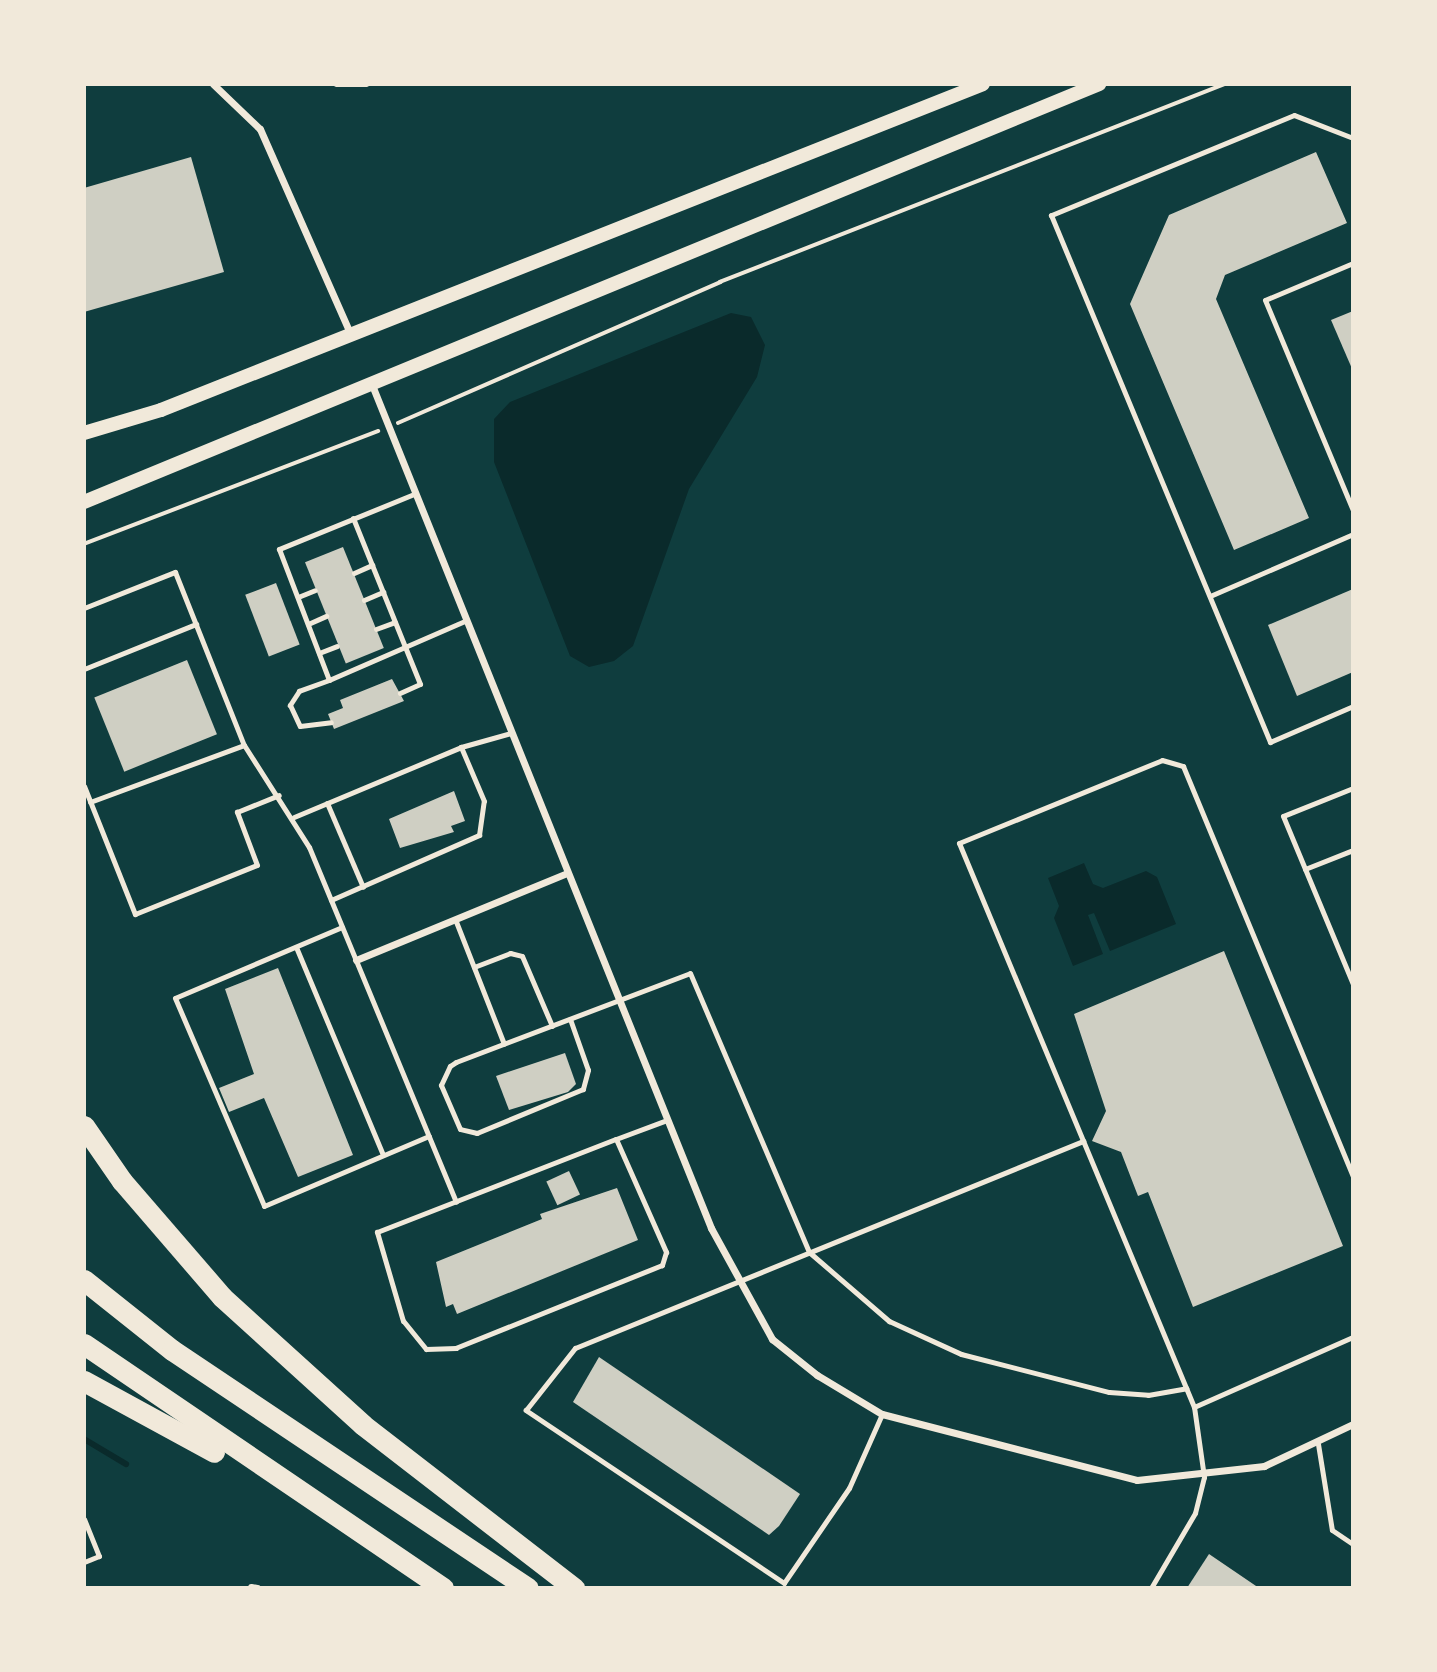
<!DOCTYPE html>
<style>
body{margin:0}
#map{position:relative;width:1437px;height:1672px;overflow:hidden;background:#0f3d3e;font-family:"Roboto Condensed",sans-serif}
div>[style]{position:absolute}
.water>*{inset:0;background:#0a2a2b}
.stream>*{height:6px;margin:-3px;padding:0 3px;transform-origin:3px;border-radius:3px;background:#0a2a2b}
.building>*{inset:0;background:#cfcfc3;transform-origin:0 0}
.path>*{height:3.5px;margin:-1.75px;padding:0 1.75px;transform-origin:1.75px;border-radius:1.75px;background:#f1e9da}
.service>*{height:5px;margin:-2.5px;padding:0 2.5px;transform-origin:2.5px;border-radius:2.5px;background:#f1e9da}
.minor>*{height:7px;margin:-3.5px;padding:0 3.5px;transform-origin:3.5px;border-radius:3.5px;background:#f1e9da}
.secondary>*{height:14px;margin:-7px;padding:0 7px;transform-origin:7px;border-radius:7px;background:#f1e9da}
.motorway>*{height:21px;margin:-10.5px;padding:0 10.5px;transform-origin:10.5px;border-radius:10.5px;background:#f1e9da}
span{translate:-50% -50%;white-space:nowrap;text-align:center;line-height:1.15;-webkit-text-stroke:5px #f1e9da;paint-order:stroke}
.frame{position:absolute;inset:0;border:86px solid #f1e9da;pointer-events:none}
</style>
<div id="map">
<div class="water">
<div style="clip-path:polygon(731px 313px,751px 317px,765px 345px,757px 377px,689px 489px,633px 646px,614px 661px,589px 667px,570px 656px,494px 462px,494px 419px,510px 402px)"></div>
<div style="clip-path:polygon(1084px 863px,1093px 884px,1103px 888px,1146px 871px,1157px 877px,1176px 924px,1110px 951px,1094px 913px,1088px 915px,1103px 954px,1073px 966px,1054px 918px,1059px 906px,1048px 878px)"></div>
</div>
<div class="stream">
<div style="left:84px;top:1439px;width:49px;rotate:30.8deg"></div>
</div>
<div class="building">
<div style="clip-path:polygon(1316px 152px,1347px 223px,1225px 275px,1216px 299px,1309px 518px,1234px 550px,1130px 304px,1169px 215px)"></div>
<div style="clip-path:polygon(191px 157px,224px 272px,84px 312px,84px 188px)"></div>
<div style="clip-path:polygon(1353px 311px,1353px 371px,1331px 320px)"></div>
<div style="left:343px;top:547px;width:109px;height:41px;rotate:68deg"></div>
<div style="left:276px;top:583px;width:66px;height:33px;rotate:69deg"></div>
<div style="clip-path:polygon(1353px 589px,1353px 672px,1297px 696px,1268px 625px)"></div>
<div style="left:187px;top:660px;width:80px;height:100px;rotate:68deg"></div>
<div style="clip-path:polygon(392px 679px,404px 701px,334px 729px,328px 714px,343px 708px,340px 700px)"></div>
<div style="clip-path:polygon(454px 791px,465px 821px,451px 826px,454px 832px,400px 848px,389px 819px)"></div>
<div style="clip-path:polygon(1224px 951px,1343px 1246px,1193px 1307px,1148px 1192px,1138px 1196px,1121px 1152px,1092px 1141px,1106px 1111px,1074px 1014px)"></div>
<div style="clip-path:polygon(278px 968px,353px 1155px,298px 1177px,264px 1098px,229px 1112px,219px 1088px,254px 1074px,225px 989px)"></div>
<div style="clip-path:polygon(565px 1053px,576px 1084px,568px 1092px,509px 1110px,496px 1076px)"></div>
<div style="left:569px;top:1171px;width:26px;height:25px;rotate:65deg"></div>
<div style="clip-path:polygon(617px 1188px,638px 1240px,457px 1314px,453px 1304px,446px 1307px,436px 1262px,542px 1219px,540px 1214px)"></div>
<div style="clip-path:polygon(599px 1357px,800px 1494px,779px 1526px,769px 1535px,573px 1402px)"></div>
<div style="clip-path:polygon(1209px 1554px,1259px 1588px,1187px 1588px)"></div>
</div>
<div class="path">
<div style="left:398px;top:423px;width:352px;rotate:-23.6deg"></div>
<div style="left:720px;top:282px;width:542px;rotate:-21.41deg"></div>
<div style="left:84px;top:544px;width:315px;rotate:-21deg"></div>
</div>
<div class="service">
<div style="left:336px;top:84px;width:30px"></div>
<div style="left:1353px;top:138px;width:63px;rotate:-158.7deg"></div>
<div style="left:1294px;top:115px;width:263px;rotate:157.6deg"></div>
<div style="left:1051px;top:215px;width:571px;rotate:67.43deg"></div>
<div style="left:1270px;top:742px;width:90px;rotate:-23.4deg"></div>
<div style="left:1353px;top:263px;width:95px;rotate:157.2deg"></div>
<div style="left:1265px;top:300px;width:228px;rotate:67.3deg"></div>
<div style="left:414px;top:494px;width:146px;rotate:157.8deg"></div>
<div style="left:279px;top:549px;width:140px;rotate:69.1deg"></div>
<div style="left:329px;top:680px;width:148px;rotate:-23.5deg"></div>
<div style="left:353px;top:518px;width:179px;rotate:68deg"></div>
<div style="left:420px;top:684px;width:22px;rotate:156deg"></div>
<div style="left:354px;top:573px;width:20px;rotate:-24deg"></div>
<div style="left:1210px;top:596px;width:156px;rotate:-23.4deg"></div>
<div style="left:298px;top:597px;width:18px;rotate:-22deg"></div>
<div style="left:364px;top:600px;width:21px;rotate:-23deg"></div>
<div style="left:84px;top:608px;width:98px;rotate:-21.6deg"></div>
<div style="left:175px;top:572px;width:186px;rotate:68.3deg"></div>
<div style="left:244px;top:745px;width:121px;rotate:57.5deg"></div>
<div style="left:309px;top:847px;width:384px;rotate:67.5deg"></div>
<div style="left:308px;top:624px;width:20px;rotate:-24deg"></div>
<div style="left:376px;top:629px;width:20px;rotate:-20deg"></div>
<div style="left:319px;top:653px;width:19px;rotate:-21deg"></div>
<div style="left:84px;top:669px;width:121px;rotate:-21.9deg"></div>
<div style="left:329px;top:680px;width:32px;rotate:160deg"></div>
<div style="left:299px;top:691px;width:17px;rotate:123deg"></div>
<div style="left:290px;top:705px;width:23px;rotate:65deg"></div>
<div style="left:300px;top:726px;width:31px;rotate:-7deg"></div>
<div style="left:84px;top:786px;width:138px;rotate:68.3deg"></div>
<div style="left:135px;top:914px;width:131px;rotate:-21.9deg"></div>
<div style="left:257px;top:865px;width:57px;rotate:-110.7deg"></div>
<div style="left:237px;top:812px;width:45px;rotate:-22deg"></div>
<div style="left:1353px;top:788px;width:75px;rotate:158.2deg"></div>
<div style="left:1283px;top:816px;width:182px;rotate:67.4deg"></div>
<div style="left:90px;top:802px;width:164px;rotate:-20.3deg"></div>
<div style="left:327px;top:803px;width:91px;rotate:66.8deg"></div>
<div style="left:294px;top:817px;width:181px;rotate:-22.7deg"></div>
<div style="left:461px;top:747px;width:52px;rotate:-15.6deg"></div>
<div style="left:1305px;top:869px;width:52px;rotate:-21.6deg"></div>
<div style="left:331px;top:900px;width:162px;rotate:-23.7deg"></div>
<div style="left:479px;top:835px;width:34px;rotate:-82deg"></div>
<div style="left:484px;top:801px;width:59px;rotate:-113.1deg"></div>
<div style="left:455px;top:919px;width:134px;rotate:68.6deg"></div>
<div style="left:342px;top:927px;width:181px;rotate:157deg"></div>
<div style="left:175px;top:998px;width:226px;rotate:66.8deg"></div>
<div style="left:264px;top:1206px;width:179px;rotate:-23deg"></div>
<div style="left:296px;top:947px;width:225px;rotate:67.3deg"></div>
<div style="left:474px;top:967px;width:39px;rotate:-21deg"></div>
<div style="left:510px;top:953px;width:12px;rotate:14deg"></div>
<div style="left:522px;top:956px;width:76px;rotate:66.8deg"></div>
<div style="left:570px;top:1019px;width:54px;rotate:70.6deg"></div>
<div style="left:588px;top:1070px;width:20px;rotate:105deg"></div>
<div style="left:583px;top:1089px;width:115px;rotate:157.5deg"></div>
<div style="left:477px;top:1133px;width:17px;rotate:-167deg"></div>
<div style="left:460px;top:1129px;width:48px;rotate:-113.4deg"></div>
<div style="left:441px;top:1085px;width:21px;rotate:-65deg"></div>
<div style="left:450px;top:1066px;width:7px;rotate:-34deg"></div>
<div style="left:456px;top:1062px;width:250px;rotate:-20.8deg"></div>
<div style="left:690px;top:973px;width:303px;rotate:66.9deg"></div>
<div style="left:809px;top:1252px;width:106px;rotate:40.8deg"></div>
<div style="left:889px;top:1321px;width:79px;rotate:24.6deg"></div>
<div style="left:961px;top:1354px;width:153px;rotate:14.4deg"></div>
<div style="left:1109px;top:1392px;width:39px;rotate:4deg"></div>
<div style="left:1148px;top:1395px;width:39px;rotate:-10deg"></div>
<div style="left:616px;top:1139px;width:124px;rotate:66.1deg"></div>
<div style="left:666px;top:1252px;width:14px;rotate:107deg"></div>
<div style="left:662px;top:1265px;width:222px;rotate:158.1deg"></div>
<div style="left:456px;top:1348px;width:30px;rotate:178deg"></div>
<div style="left:426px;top:1349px;width:36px;rotate:-129deg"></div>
<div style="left:403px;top:1321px;width:93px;rotate:-106.3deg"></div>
<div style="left:377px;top:1232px;width:256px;rotate:-21.3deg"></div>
<div style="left:616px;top:1139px;width:54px;rotate:-20.4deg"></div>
<div style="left:1194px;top:1407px;width:174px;rotate:-23.8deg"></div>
<div style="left:882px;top:1414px;width:81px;rotate:114deg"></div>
<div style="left:849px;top:1488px;width:115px;rotate:124.4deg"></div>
<div style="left:784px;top:1583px;width:311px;rotate:-146.2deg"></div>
<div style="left:526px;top:1410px;width:79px;rotate:-51.7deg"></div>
<div style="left:575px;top:1348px;width:549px;rotate:-22.17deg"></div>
<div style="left:1318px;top:1444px;width:87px;rotate:80.8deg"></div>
<div style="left:1332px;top:1530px;width:25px;rotate:34deg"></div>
<div style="left:84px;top:1519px;width:40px;rotate:68deg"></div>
<div style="left:99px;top:1556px;width:16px;rotate:158deg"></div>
<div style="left:1151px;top:1588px;width:87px;rotate:-59.6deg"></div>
<div style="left:1195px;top:1513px;width:37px;rotate:-76deg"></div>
<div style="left:1204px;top:1477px;width:71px;rotate:-98.1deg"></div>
<div style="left:1194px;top:1407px;width:611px;rotate:-112.62deg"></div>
<div style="left:959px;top:843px;width:219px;rotate:-22.2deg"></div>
<div style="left:1162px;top:760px;width:22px;rotate:16deg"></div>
<div style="left:1183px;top:766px;width:444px;rotate:67.5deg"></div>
</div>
<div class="minor">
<div style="left:213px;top:84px;width:65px;rotate:43.8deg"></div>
<div style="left:260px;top:129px;width:221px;rotate:66.2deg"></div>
<div style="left:372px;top:385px;width:909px;rotate:68.09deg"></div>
<div style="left:711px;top:1228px;width:127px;rotate:61.2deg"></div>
<div style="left:772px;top:1339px;width:58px;rotate:38.7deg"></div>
<div style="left:817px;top:1375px;width:76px;rotate:31deg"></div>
<div style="left:882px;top:1414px;width:263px;rotate:14.5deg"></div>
<div style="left:1137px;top:1480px;width:128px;rotate:-6.3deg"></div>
<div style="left:1264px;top:1466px;width:98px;rotate:-25.3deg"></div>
<div style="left:356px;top:960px;width:228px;rotate:-22.4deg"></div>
<div style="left:251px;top:1587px;width:6px;rotate:9deg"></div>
</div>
<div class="secondary">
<div style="left:84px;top:433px;width:80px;rotate:-16.6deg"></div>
<div style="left:161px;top:410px;width:884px;rotate:-21.63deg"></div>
<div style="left:84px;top:502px;width:1098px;rotate:-22.38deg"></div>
</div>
<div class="motorway">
<div style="left:84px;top:1126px;width:67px;rotate:55.4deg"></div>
<div style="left:122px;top:1181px;width:153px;rotate:49.2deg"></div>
<div style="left:222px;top:1297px;width:190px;rotate:42.2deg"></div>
<div style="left:363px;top:1425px;width:267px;rotate:37.7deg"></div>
<div style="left:84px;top:1280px;width:112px;rotate:38.5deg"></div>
<div style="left:172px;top:1350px;width:428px;rotate:33.8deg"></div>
<div style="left:84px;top:1344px;width:434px;rotate:34.2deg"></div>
<div style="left:84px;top:1381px;width:148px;rotate:28.6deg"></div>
</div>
<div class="frame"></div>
</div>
